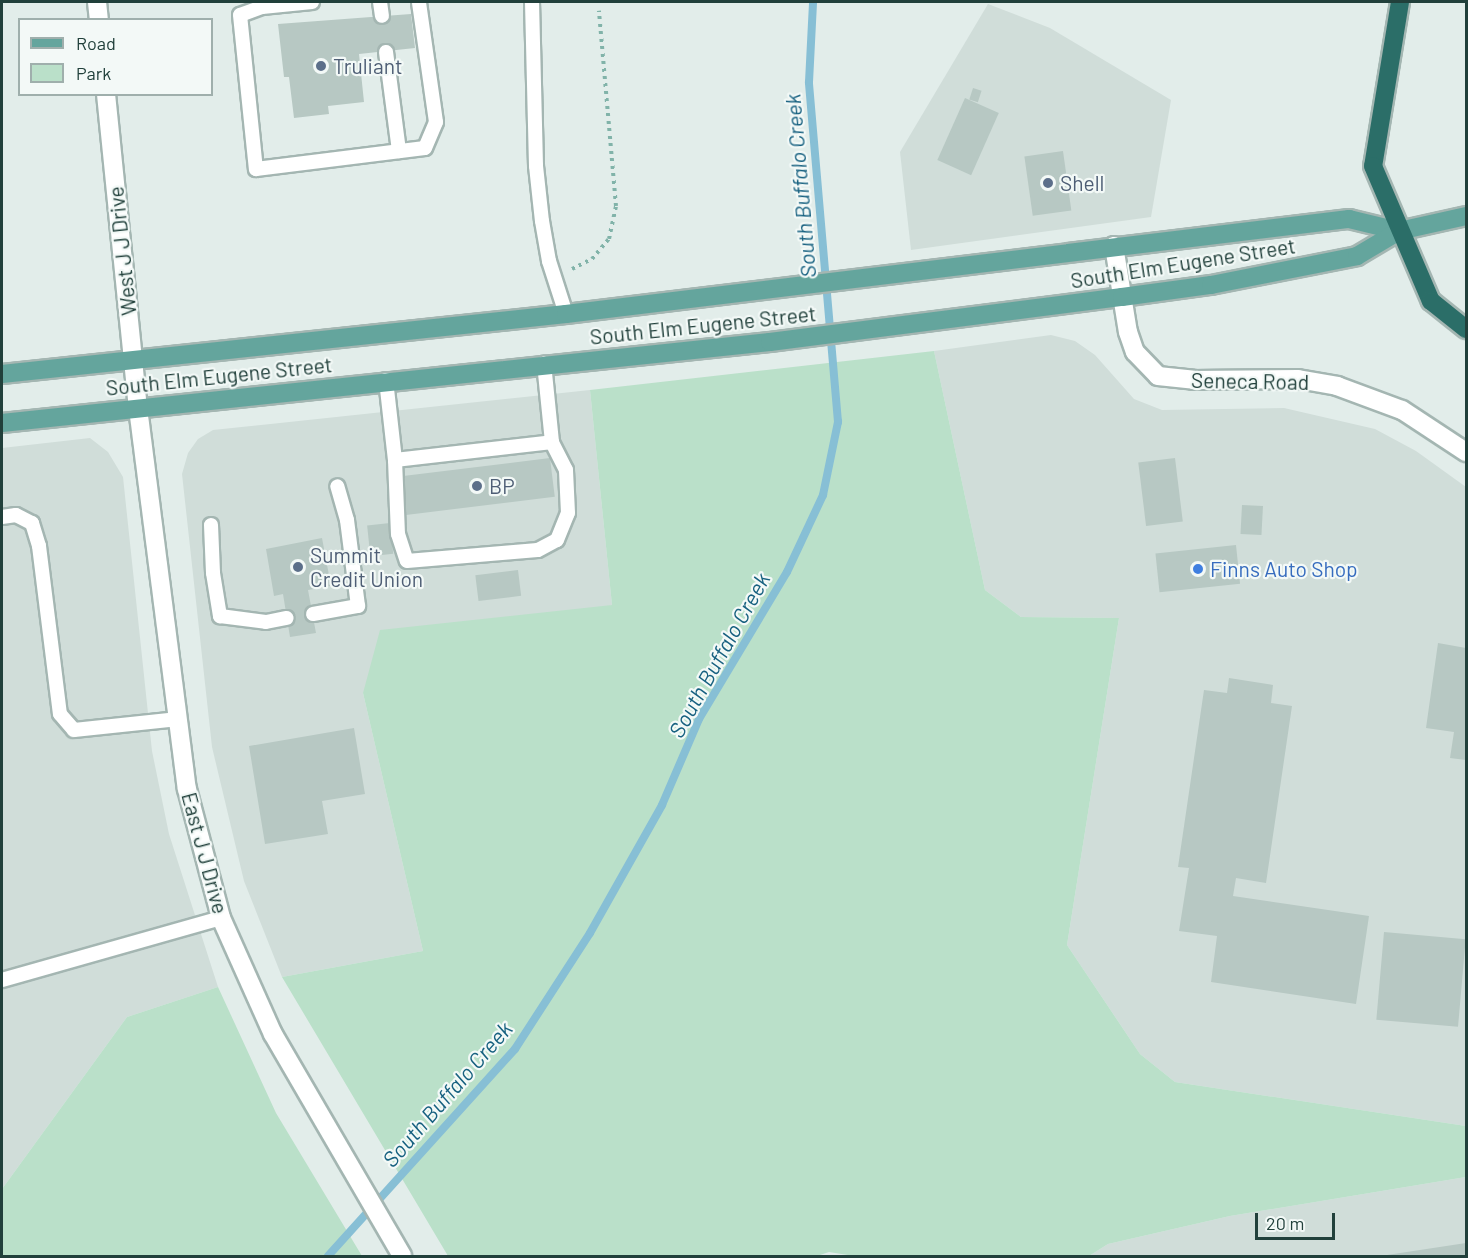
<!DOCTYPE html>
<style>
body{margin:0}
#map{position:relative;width:1468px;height:1258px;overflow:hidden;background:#e2edea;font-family:Barlow,sans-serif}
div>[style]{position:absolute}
.built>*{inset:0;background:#d0ddd9}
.green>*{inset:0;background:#bae0c9}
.stream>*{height:8px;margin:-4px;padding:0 4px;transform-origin:4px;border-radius:4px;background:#87bfd5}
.building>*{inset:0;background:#b7c8c3;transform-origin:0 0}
.path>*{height:4px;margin-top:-2px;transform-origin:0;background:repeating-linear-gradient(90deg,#81b3a9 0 3px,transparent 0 7.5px)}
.roads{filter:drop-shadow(2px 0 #a4b6b2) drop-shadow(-2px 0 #a4b6b2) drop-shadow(0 2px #a4b6b2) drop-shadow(0 -2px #a4b6b2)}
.service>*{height:14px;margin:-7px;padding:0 7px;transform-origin:7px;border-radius:7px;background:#fff}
.minor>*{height:18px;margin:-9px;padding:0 9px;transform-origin:9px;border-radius:9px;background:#fff}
.tertiary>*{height:18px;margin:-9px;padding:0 9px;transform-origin:9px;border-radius:9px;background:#fff}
.primary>*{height:18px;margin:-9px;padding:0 9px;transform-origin:9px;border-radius:9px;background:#64a59d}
.motorway>*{height:18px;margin:-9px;padding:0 9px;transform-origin:9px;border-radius:9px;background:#2b6e68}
.dots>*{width:16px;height:16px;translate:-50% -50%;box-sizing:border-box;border:3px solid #f3f9f7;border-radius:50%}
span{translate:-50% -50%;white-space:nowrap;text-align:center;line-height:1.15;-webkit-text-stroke:4.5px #f3f9f7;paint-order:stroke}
.service-label{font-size:21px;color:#4e5e75}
.left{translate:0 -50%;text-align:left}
.street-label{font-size:21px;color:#21403b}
.shop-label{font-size:21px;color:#366cbe}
.water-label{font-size:22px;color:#176180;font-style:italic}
.frame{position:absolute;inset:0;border:3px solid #21403b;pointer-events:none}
.legend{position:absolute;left:18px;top:18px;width:195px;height:78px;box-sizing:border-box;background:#f3f9f7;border:2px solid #9fafac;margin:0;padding:8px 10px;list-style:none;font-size:18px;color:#21403b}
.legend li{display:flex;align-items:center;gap:12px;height:30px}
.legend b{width:30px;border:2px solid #9fafac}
.scale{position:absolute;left:1255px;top:1213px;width:80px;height:27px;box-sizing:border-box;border:3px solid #21403b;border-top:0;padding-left:8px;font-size:18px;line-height:21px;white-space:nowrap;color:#21403b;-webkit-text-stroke:4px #f3f9f7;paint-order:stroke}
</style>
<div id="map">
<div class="built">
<div style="clip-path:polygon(988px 4px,1050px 28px,1171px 100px,1151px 217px,911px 250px,900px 152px)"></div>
<div style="clip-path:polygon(1051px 335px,1075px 341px,1095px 355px,1134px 399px,1162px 410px,1284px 408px,1375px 429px,1416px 451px,1466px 487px,1466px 1126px,1175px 1082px,1140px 1054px,1067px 945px,1119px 618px,1021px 617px,985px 590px,934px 351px)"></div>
<div style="clip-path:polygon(590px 390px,612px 605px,363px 693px,423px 951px,282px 977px,244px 881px,212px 747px,182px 474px,188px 453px,198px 439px,213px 430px)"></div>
<div style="clip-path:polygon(90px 438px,108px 452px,123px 477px,152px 751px,169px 834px,218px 987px,127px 1017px,2px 1189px,2px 448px)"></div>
<div style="clip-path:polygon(1466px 1177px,1466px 1256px,1089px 1256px,1108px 1244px,1230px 1216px)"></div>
</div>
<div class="green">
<div style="clip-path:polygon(934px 351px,985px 590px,1021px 617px,1119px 618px,1067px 945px,1140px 1054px,1175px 1082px,1466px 1126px,1466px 1177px,1230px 1216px,1108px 1244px,1089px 1256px,854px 1256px,829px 1252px,817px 1256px,448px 1256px,282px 977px,423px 951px,363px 693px,380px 630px,612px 605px,590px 390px)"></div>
<div style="clip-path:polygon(218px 987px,276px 1113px,362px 1256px,2px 1256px,2px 1189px,127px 1017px)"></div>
</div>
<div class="stream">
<div style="left:328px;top:1256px;width:279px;rotate:-47.9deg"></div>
<div style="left:515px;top:1049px;width:138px;rotate:-57.1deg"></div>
<div style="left:590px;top:933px;width:147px;rotate:-60.6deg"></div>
<div style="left:662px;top:805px;width:94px;rotate:-66.7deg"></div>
<div style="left:699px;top:719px;width:171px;rotate:-59.1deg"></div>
<div style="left:787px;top:572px;width:85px;rotate:-64.9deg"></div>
<div style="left:823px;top:495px;width:75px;rotate:-78.4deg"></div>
<div style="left:838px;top:422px;width:341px;rotate:-94.9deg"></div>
<div style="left:809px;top:82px;width:80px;rotate:-87.1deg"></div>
</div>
<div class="building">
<div style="clip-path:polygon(411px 14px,415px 48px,359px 54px,364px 102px,328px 106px,329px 114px,294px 118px,289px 77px,284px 77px,278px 24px)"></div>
<div style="left:973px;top:88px;width:9px;height:12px;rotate:18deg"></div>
<div style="left:965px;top:98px;width:37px;height:68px;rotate:24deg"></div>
<div style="left:1063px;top:151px;width:60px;height:39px;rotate:82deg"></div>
<div style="left:550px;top:458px;width:39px;height:152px;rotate:83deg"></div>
<div style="left:1175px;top:458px;width:64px;height:37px;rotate:83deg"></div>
<div style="left:1242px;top:505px;width:21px;height:29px;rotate:3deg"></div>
<div style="left:390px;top:523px;width:31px;height:23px;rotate:84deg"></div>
<div style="clip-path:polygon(322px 538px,331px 586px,308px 590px,316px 633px,290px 637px,283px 594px,274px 596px,266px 549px)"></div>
<div style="left:1236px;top:545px;width:39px;height:81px;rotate:84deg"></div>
<div style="left:518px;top:570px;width:26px;height:43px;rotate:83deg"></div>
<div style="clip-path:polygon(1438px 643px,1466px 648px,1466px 760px,1450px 758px,1454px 732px,1426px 728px)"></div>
<div style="clip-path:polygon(1229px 678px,1273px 685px,1271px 703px,1292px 706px,1266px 883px,1236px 878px,1233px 896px,1369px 916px,1356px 1004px,1211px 982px,1217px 936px,1179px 931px,1189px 868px,1178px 867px,1204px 690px,1227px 693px)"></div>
<div style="clip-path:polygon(354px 728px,365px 794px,322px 801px,328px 834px,265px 844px,249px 746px)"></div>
<div style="left:1384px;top:932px;width:82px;height:88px;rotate:5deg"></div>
<div style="clip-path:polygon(1466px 1243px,1466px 1256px,1387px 1256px,1387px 1255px)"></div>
</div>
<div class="path">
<div style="left:572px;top:269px;width:22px;rotate:-27deg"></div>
<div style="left:592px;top:259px;width:26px;rotate:-50deg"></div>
<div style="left:609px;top:239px;width:34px;rotate:-78deg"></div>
<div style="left:616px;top:206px;width:196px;rotate:-95deg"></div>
</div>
<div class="roads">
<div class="service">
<div style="left:312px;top:2px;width:50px;rotate:174.3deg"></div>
<div style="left:262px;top:7px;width:23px;rotate:160deg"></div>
<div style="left:240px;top:15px;width:155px;rotate:84.1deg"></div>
<div style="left:256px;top:169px;width:170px;rotate:-7.1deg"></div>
<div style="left:425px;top:148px;width:28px;rotate:-67deg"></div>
<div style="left:436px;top:122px;width:121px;rotate:-98.1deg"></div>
<div style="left:380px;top:2px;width:14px;rotate:82deg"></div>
<div style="left:532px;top:2px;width:164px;rotate:88.6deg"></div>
<div style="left:536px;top:166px;width:55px;rotate:83.8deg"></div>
<div style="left:542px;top:221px;width:41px;rotate:80.1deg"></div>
<div style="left:549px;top:261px;width:56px;rotate:72.2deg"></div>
<div style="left:386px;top:52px;width:100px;rotate:82.5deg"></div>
<div style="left:386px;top:380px;width:81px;rotate:83.6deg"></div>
<div style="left:395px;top:460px;width:158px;rotate:-6.5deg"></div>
<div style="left:552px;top:442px;width:79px;rotate:-95.8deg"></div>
<div style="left:395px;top:460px;width:74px;rotate:87.7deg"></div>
<div style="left:398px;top:534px;width:28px;rotate:72deg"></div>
<div style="left:407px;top:561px;width:131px;rotate:-4.8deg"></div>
<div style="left:538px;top:550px;width:21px;rotate:-28deg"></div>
<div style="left:557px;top:540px;width:29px;rotate:-68deg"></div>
<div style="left:568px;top:513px;width:43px;rotate:-92.7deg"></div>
<div style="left:566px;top:470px;width:31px;rotate:-117deg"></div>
<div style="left:2px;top:517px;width:14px;rotate:-8deg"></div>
<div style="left:16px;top:515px;width:18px;rotate:27deg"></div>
<div style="left:32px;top:523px;width:24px;rotate:73deg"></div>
<div style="left:39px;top:546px;width:169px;rotate:82.9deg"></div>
<div style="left:60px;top:714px;width:21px;rotate:49deg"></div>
<div style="left:74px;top:730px;width:105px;rotate:-6deg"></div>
<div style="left:211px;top:525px;width:48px;rotate:87.6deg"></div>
<div style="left:213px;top:573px;width:44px;rotate:80.8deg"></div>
<div style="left:220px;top:616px;width:46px;rotate:7.4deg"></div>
<div style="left:266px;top:622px;width:21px;rotate:-11deg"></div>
<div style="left:313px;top:614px;width:46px;rotate:-10.1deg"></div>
<div style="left:358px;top:606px;width:87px;rotate:-97.3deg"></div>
<div style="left:347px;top:520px;width:35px;rotate:-106deg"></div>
<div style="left:2px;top:980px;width:228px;rotate:-15.8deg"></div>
</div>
<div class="minor">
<div style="left:1114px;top:246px;width:87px;rotate:80.8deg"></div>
<div style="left:1128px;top:332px;width:21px;rotate:71deg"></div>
<div style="left:1135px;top:352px;width:33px;rotate:46deg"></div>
<div style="left:1158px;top:376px;width:36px;rotate:6deg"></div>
<div style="left:1194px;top:380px;width:104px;rotate:-0.6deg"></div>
<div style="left:1298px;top:379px;width:40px;rotate:10deg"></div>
<div style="left:1337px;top:386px;width:69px;rotate:20.3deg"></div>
<div style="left:1402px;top:410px;width:77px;rotate:33.3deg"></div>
<div style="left:138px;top:408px;width:384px;rotate:82.7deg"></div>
<div style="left:187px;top:789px;width:133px;rotate:75.2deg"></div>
<div style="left:221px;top:918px;width:127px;rotate:65.9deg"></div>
<div style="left:273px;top:1034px;width:257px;rotate:59.8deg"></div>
</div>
<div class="tertiary">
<div style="left:97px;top:2px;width:18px;rotate:84deg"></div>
<div style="left:106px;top:94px;width:316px;rotate:84.2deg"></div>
</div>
<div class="primary">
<div style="left:2px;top:374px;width:567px;rotate:-6.07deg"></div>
<div style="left:566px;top:314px;width:789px;rotate:-6.92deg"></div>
<div style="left:1349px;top:219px;width:51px;rotate:13.5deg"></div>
<div style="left:2px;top:423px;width:772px;rotate:-6.02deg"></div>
<div style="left:770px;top:342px;width:355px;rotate:-7.3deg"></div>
<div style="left:1122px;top:297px;width:90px;rotate:-7.7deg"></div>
<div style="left:1211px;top:285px;width:149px;rotate:-11.2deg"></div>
<div style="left:1357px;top:256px;width:49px;rotate:-30.8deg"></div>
<div style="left:1399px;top:231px;width:69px;rotate:-12.6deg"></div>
</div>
<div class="motorway">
<div style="left:1400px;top:2px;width:166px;rotate:99.3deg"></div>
<div style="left:1373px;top:166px;width:147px;rotate:66.8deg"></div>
<div style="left:1431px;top:301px;width:45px;rotate:38.7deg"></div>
</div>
</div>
<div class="dots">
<div style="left:321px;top:66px;background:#5c6f8a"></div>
<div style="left:1048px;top:183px;background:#5c6f8a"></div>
<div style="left:477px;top:486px;background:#5c6f8a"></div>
<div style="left:298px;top:567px;background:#5c6f8a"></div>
<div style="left:1198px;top:569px;background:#3f7fe0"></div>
</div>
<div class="service-label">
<span class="left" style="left:333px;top:66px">Truliant</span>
<span class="left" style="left:1060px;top:183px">Shell</span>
<span class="left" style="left:489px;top:486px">BP</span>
<span class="left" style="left:310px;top:567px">Summit<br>Credit Union</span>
</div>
<div class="street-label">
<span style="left:122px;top:251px;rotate:-96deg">West J J Drive</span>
<span style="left:1183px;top:263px;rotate:-9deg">South Elm Eugene Street</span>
<span style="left:703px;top:325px;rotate:-6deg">South Elm Eugene Street</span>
<span style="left:219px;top:376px;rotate:-6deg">South Elm Eugene Street</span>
<span style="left:1250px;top:381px;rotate:1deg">Seneca Road</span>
<span style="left:205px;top:853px;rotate:75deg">East J J Drive</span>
</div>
<div class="shop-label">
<span class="left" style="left:1210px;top:569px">Finns Auto Shop</span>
</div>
<div class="water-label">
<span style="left:800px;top:186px;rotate:-95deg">South Buffalo Creek</span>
<span style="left:719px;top:655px;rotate:-61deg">South Buffalo Creek</span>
<span style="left:447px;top:1094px;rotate:-49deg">South Buffalo Creek</span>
</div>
<div class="frame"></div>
<ul class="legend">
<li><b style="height:8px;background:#64a59d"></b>Road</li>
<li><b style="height:16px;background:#bae0c9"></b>Park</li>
</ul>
<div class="scale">20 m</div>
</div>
